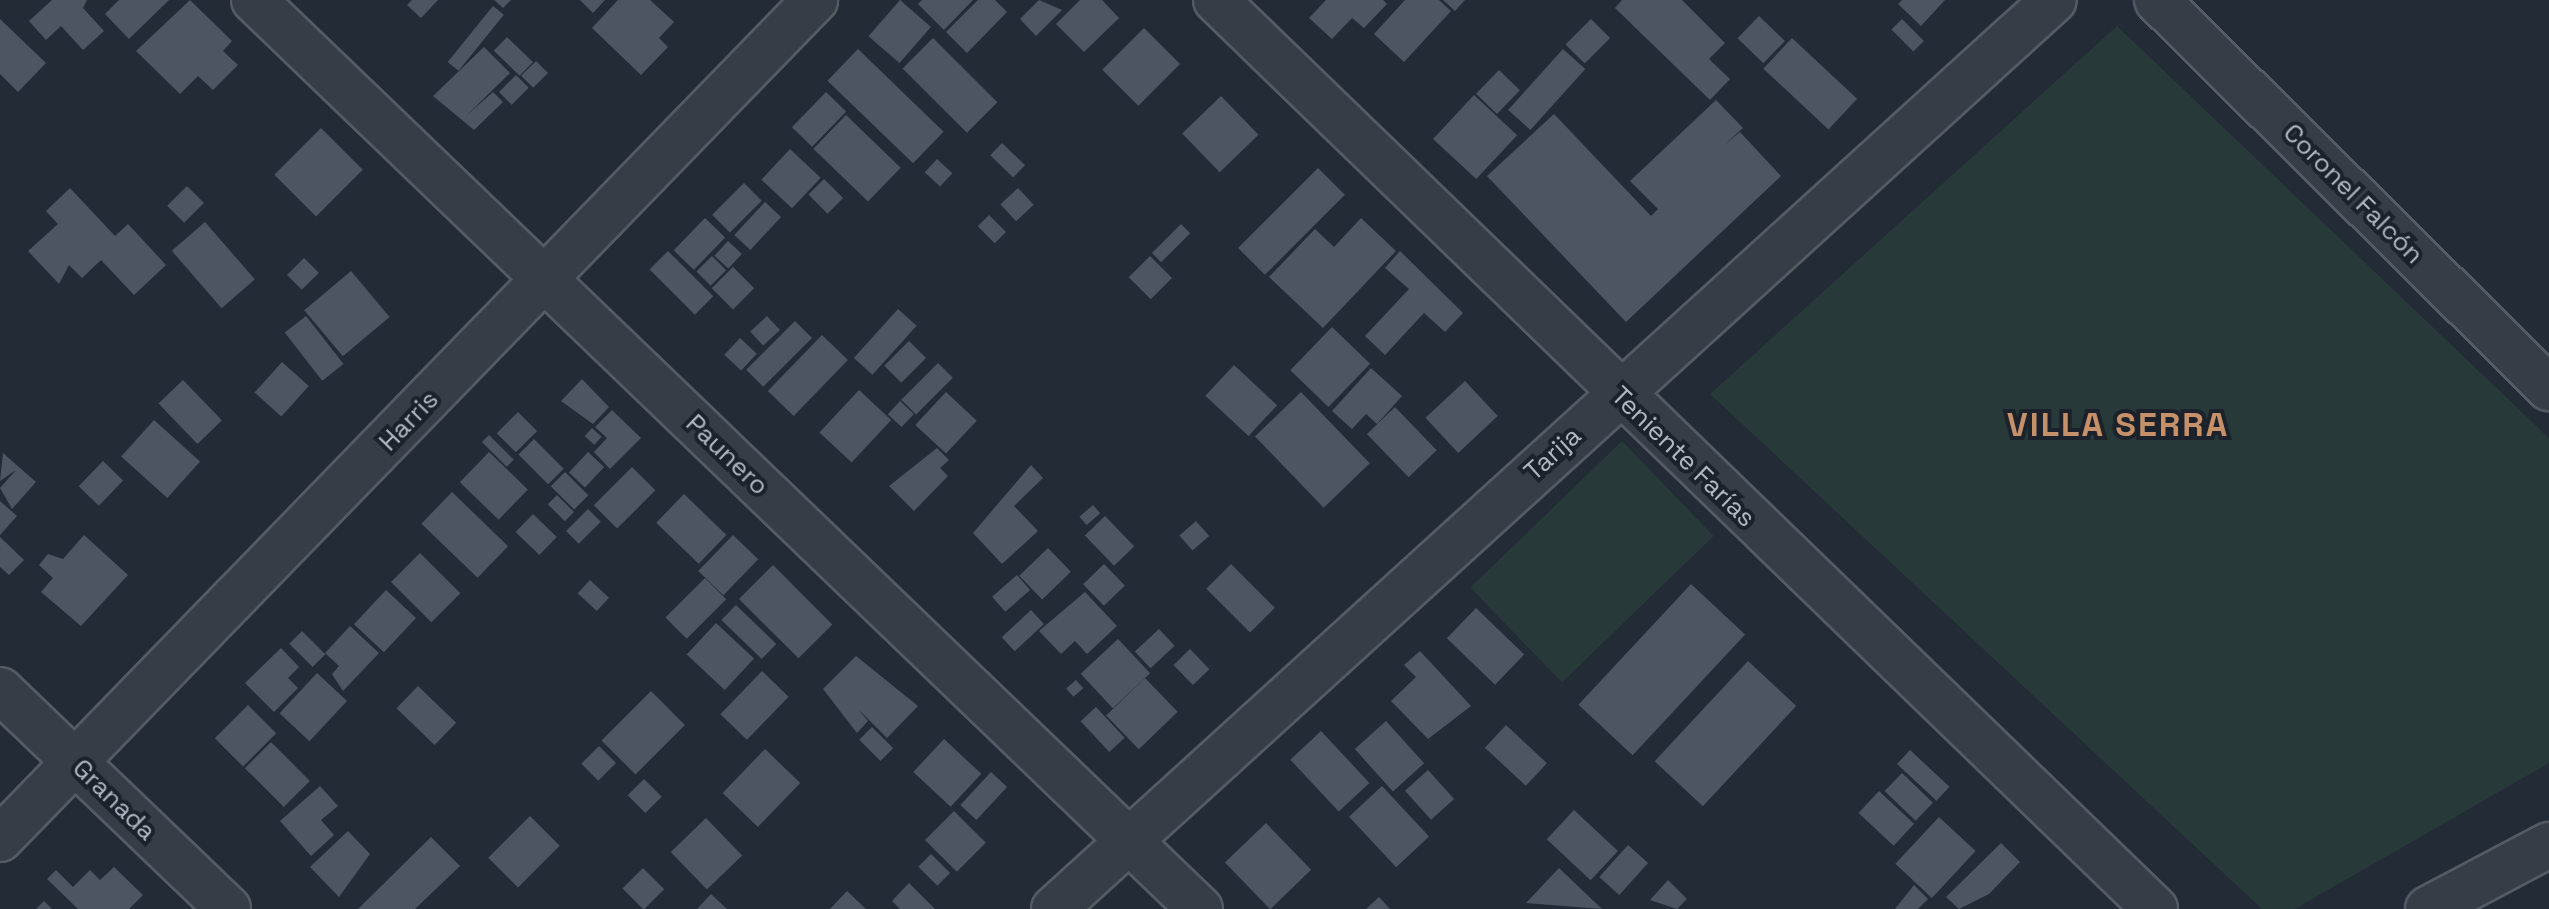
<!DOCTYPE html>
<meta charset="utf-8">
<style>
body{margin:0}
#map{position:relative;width:2549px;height:909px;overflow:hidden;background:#232b36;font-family:"Space Grotesk",sans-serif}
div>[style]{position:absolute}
.green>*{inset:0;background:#283939;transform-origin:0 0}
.building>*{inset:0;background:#4c5561;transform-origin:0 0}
.roads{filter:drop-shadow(2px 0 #545b64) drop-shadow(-2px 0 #545b64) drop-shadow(0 2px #545b64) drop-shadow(0 -2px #545b64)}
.minor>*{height:44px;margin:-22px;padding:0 22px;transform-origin:22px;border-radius:22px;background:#363d46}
span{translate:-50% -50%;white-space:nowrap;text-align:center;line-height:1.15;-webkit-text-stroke:8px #1c222b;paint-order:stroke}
.street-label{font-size:26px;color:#b1b8c3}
.district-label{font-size:34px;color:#c69069;font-weight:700;letter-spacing:2px}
</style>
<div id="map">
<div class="green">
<div style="clip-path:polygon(2117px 26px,2549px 438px,2549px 763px,2295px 909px,2262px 909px,1710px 394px)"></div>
<div style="left:1622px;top:441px;width:132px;height:211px;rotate:46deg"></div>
</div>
<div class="building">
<div style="clip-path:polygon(52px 0,87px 0,83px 8px,104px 31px,83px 50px,61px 26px,46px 40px,29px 21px)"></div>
<div style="clip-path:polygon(119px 0,169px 0,129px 39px,105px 14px)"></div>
<div style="clip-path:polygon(190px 0,232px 41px,223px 51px,238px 65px,213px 90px,198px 76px,180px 94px,136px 51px)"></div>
<div style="clip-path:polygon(412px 0,438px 0,421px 18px,407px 5px)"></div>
<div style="clip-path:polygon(494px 0,511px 0,503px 8px)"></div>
<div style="clip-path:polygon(580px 0,605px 0,593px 13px)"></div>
<div style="clip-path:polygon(618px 0,650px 0,674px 22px,659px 38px,668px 47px,641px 75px,592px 28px)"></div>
<div style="left:900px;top:0;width:41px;height:48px;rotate:41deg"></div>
<div style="clip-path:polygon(922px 0,973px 0,944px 30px,918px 4px)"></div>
<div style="clip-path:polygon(978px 0,995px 0,1007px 12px,967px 53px,946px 32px)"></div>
<div style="clip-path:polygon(1039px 0,1062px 10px,1036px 36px,1020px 19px)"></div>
<div style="clip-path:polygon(1080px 0,1102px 0,1119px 18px,1084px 52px,1056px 24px)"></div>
<div style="clip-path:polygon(1326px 0,1383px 0,1387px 4px,1364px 28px,1352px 18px,1332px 39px,1309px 18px)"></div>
<div style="clip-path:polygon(1405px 0,1439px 0,1451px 11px,1404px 62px,1374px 34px)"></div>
<div style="clip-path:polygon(1443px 0,1465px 0,1455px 11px)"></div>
<div style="clip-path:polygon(1622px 0,1682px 0,1725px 43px,1709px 59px,1730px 79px,1710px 100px,1615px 8px)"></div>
<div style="clip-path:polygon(1902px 0,1945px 0,1921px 26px,1898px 4px)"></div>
<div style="left:493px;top:6px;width:14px;height:72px;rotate:39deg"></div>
<div style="left:1759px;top:16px;width:36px;height:31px;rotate:44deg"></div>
<div style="clip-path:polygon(0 19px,46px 63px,18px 92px,0 74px)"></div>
<div style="left:1591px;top:19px;width:27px;height:36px;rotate:45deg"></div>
<div style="left:1902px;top:19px;width:31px;height:15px;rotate:45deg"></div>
<div style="left:1144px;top:28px;width:51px;height:59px;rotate:45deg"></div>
<div style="left:507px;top:37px;width:36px;height:19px;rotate:44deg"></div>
<div style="left:933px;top:38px;width:91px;height:43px;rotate:45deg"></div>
<div style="left:1792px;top:38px;width:89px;height:42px;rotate:43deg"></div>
<div style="clip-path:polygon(484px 47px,510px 73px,466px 116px,493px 92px,503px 102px,474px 130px,433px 96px)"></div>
<div style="left:858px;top:49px;width:119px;height:44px;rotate:44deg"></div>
<div style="left:1563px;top:49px;width:30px;height:82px;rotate:42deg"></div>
<div style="left:536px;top:61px;width:17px;height:21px;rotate:45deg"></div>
<div style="left:1499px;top:70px;width:29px;height:33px;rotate:44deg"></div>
<div style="left:516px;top:75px;width:18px;height:24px;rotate:45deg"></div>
<div style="left:826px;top:92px;width:28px;height:49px;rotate:44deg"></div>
<div style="left:1474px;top:95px;width:59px;height:60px;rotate:43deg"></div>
<div style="left:1221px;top:96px;width:54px;height:54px;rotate:46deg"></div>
<div style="clip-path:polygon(1716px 100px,1743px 128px,1723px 146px,1740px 132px,1781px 176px,1626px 322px,1487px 176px,1554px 114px,1651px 216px,1658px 209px,1630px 181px)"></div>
<div style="left:846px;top:115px;width:76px;height:47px;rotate:44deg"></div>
<div style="left:321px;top:128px;width:59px;height:66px;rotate:45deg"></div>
<div style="left:1002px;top:143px;width:32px;height:17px;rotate:44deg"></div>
<div style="left:790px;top:149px;width:42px;height:42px;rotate:43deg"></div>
<div style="left:937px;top:159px;width:21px;height:18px;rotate:43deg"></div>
<div style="left:1318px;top:168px;width:38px;height:113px;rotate:45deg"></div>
<div style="left:824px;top:179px;width:27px;height:22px;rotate:45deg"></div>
<div style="left:744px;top:183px;width:25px;height:45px;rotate:45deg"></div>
<div style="left:187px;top:186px;width:24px;height:28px;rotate:45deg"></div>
<div style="clip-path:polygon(70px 188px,115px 236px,128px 224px,166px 265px,134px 295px,101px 260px,82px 278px,69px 265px,59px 284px,28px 251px,58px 224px,46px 211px)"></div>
<div style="left:1018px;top:188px;width:23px;height:24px;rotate:47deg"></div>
<div style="left:765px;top:202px;width:22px;height:45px;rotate:43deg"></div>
<div style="left:989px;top:215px;width:24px;height:16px;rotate:45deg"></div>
<div style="left:705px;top:218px;width:28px;height:45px;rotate:44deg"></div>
<div style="clip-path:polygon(1361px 218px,1396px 251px,1323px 328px,1269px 277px,1315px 229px,1334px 247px)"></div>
<div style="left:205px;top:222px;width:76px;height:44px;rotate:49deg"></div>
<div style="left:1181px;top:224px;width:13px;height:41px;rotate:45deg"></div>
<div style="left:728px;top:241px;width:19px;height:20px;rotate:43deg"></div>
<div style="left:668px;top:251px;width:64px;height:26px;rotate:45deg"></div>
<div style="clip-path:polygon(1400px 251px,1463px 313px,1445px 332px,1424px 313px,1385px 355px,1365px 336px,1409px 289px,1385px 268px)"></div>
<div style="left:712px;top:256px;width:20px;height:22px;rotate:45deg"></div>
<div style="left:1150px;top:256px;width:31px;height:30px;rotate:45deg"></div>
<div style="left:304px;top:258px;width:21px;height:24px;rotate:45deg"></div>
<div style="left:733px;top:267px;width:30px;height:30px;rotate:45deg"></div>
<div style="left:351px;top:271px;width:60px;height:61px;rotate:50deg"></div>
<div style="left:898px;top:309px;width:25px;height:66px;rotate:42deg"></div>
<div style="left:306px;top:316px;width:61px;height:27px;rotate:52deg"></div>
<div style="left:767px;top:316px;width:19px;height:23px;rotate:47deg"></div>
<div style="left:795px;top:321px;width:24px;height:69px;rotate:45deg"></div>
<div style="left:1332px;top:327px;width:53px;height:60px;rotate:44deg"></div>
<div style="left:822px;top:335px;width:36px;height:78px;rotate:44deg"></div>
<div style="left:740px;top:338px;width:23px;height:23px;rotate:43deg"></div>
<div style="left:909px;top:341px;width:24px;height:35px;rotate:45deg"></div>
<div style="left:282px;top:362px;width:36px;height:41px;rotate:42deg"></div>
<div style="left:938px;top:363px;width:21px;height:52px;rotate:45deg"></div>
<div style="left:1234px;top:365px;width:59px;height:42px;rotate:43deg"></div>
<div style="clip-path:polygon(1371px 368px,1402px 396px,1377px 424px,1366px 414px,1352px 429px,1332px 411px)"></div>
<div style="clip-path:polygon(582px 379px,609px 407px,593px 424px,561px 401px)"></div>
<div style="left:183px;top:380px;width:56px;height:34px;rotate:46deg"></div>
<div style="left:1465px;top:381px;width:48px;height:54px;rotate:47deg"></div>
<div style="left:859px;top:390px;width:44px;height:58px;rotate:43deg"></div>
<div style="left:946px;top:392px;width:42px;height:45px;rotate:43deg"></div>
<div style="left:1301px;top:392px;width:99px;height:64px;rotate:46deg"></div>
<div style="left:900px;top:401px;width:19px;height:18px;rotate:43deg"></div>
<div style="left:1395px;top:407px;width:60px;height:39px;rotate:46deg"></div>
<div style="clip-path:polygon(612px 410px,641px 438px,610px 469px,594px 452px,607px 438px,595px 427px)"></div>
<div style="left:518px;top:412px;width:27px;height:30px;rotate:45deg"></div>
<div style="left:154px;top:420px;width:62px;height:49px;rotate:42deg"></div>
<div style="left:592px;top:428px;width:13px;height:11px;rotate:42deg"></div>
<div style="left:489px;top:435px;width:35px;height:10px;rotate:45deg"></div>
<div style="left:534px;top:439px;width:42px;height:22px;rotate:45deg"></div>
<div style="clip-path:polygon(937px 448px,949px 460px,940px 468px,948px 476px,914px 511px,889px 486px)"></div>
<div style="left:489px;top:452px;width:54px;height:42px;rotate:44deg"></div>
<div style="left:588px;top:452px;width:22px;height:28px;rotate:43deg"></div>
<div style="clip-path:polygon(3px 453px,36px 482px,12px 509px,0 488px,16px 470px,0 481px)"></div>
<div style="left:103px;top:461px;width:28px;height:35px;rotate:44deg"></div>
<div style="clip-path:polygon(1031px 465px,1043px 478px,1014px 506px,1038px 531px,1002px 564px,973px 533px)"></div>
<div style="left:632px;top:467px;width:33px;height:54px;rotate:45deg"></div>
<div style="left:565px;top:472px;width:33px;height:20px;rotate:45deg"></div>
<div style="left:452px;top:492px;width:78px;height:44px;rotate:44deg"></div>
<div style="left:684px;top:494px;width:59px;height:40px;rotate:44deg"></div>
<div style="left:557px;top:495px;width:24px;height:13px;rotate:45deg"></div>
<div style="clip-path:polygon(0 501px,17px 516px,0 535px)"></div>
<div style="left:1093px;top:505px;width:11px;height:18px;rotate:49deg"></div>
<div style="left:588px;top:509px;width:18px;height:31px;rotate:45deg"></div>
<div style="left:533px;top:514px;width:33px;height:25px;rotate:44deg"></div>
<div style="left:1105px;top:516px;width:42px;height:28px;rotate:46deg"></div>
<div style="left:1196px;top:521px;width:20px;height:22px;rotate:49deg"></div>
<div style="clip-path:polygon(84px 535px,128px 575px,81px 626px,41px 592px,53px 578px,39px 565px,48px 554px,63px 559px)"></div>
<div style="left:733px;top:535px;width:35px;height:50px;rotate:44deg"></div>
<div style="clip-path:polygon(0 537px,24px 560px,9px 575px,0 567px)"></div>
<div style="left:1048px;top:548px;width:33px;height:40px;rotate:46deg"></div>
<div style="left:420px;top:553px;width:57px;height:41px;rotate:45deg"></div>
<div style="left:1104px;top:564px;width:30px;height:29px;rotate:46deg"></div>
<div style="left:1231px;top:564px;width:62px;height:35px;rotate:45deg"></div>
<div style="left:773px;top:565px;width:84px;height:48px;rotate:45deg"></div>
<div style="left:1017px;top:575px;width:20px;height:33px;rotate:49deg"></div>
<div style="left:705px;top:578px;width:30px;height:56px;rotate:45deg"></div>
<div style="left:590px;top:580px;width:26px;height:18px;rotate:43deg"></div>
<div style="left:1691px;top:584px;width:74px;height:165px;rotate:43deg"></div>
<div style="left:386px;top:590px;width:41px;height:47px;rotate:43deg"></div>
<div style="clip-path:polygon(1085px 592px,1117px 626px,1087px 654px,1075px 641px,1061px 654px,1039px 631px)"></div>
<div style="left:736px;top:605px;width:56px;height:21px;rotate:44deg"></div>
<div style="left:1476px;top:608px;width:67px;height:42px;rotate:44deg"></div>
<div style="left:1031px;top:610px;width:19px;height:40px;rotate:47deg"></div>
<div style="left:716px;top:623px;width:52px;height:43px;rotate:43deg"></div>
<div style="clip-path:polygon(350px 626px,379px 653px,343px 691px,332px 674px,339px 666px,325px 653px)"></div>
<div style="left:1159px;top:629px;width:23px;height:33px;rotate:47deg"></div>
<div style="left:302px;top:631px;width:33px;height:18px;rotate:45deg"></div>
<div style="left:1118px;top:639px;width:47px;height:51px;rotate:47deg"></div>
<div style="clip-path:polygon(281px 648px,299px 667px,288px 678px,298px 688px,274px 712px,245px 683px)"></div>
<div style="left:1190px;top:649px;width:28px;height:23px;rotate:46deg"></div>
<div style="clip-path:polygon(1420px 651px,1471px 706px,1428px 739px,1391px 701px,1416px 677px,1404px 665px)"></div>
<div style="clip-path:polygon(856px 656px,918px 706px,887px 738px,858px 709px,868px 721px,857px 733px,823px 689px)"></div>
<div style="left:1748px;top:661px;width:66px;height:137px;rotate:43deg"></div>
<div style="left:762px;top:671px;width:37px;height:60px;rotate:44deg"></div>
<div style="left:317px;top:673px;width:41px;height:55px;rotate:43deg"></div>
<div style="left:1145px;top:678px;width:47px;height:54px;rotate:46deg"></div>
<div style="left:1076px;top:680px;width:11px;height:13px;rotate:49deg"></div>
<div style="left:418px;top:686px;width:53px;height:31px;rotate:44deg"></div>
<div style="left:651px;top:691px;width:48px;height:70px;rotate:45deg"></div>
<div style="left:248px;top:705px;width:40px;height:47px;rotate:45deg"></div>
<div style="left:1096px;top:707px;width:42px;height:21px;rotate:47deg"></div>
<div style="left:1386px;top:721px;width:57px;height:42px;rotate:48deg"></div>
<div style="left:1506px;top:725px;width:56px;height:31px;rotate:43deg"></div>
<div style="left:872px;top:727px;width:30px;height:18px;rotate:45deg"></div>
<div style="left:1321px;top:731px;width:71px;height:42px;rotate:47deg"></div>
<div style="left:944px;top:739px;width:51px;height:45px;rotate:43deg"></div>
<div style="left:271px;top:742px;width:55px;height:37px;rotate:45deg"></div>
<div style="left:599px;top:746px;width:24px;height:25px;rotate:45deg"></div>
<div style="left:765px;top:749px;width:49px;height:61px;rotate:44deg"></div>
<div style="left:1910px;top:750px;width:54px;height:19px;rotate:43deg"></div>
<div style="left:1428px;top:770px;width:39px;height:31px;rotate:48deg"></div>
<div style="left:991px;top:772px;width:22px;height:45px;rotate:43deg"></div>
<div style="left:1902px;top:773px;width:43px;height:25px;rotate:44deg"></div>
<div style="left:644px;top:779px;width:25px;height:23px;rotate:45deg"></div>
<div style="clip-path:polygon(320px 786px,338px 806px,321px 820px,334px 835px,311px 856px,280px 821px)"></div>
<div style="left:1382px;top:786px;width:69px;height:45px;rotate:47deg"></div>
<div style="left:1879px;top:791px;width:48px;height:30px;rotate:43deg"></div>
<div style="left:1574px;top:810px;width:60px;height:40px;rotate:43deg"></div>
<div style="left:954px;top:811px;width:45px;height:41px;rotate:45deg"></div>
<div style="left:530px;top:816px;width:42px;height:59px;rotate:45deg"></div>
<div style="left:1939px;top:817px;width:50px;height:64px;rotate:43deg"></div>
<div style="left:706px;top:818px;width:52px;height:49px;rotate:46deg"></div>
<div style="left:1266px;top:823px;width:65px;height:57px;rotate:46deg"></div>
<div style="clip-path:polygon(348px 831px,370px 854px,339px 897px,310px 867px)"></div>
<div style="clip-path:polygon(431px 837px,460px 866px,415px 909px,358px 909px)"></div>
<div style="clip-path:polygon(2001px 843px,2020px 862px,1989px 894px,1959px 909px,1946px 897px)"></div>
<div style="left:1628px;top:845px;width:27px;height:43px;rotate:42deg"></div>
<div style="left:931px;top:854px;width:27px;height:18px;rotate:45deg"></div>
<div style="clip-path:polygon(114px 867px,143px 895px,129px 909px,78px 909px,47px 879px,56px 870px,73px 887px,90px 870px,100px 880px)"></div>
<div style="left:643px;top:868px;width:30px;height:29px;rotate:45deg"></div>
<div style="clip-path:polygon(1559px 868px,1602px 909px,1526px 903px)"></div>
<div style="clip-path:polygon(1668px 880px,1687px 899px,1677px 909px,1650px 900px)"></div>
<div style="clip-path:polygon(909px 883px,935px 909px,900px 909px,892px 901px)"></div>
<div style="clip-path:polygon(1914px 885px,1928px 899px,1918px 909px,1895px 909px)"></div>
<div style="clip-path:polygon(847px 891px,866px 909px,830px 909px)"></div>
<div style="clip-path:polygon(711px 894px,727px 909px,697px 909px)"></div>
<div style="clip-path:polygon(1379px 897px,1390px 909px,1366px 909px)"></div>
<div style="clip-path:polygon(44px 901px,52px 909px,36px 909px)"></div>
</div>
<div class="roads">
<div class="minor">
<div style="left:254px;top:0;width:1312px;rotate:43.86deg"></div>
<div style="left:1216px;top:0;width:1307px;rotate:44.07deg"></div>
<div style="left:2157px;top:0;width:552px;rotate:44.71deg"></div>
<div style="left:0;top:690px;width:316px;rotate:43.8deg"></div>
<div style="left:0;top:839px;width:1170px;rotate:-45.83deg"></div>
<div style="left:1054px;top:909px;width:1351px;rotate:-42.27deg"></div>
<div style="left:2428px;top:909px;width:137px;rotate:-27.9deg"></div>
</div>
</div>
<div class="street-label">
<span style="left:2353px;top:194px;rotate:45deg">Coronel Falcón</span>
<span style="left:409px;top:421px;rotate:-46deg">Harris</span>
<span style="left:1553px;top:454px;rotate:-42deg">Tarija</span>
<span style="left:727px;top:455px;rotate:44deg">Paunero</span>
<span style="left:1683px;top:457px;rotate:44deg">Teniente Farías</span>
<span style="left:114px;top:800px;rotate:44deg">Granada</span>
</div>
<div class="district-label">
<span style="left:2118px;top:425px">VILLA SERRA</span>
</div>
</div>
